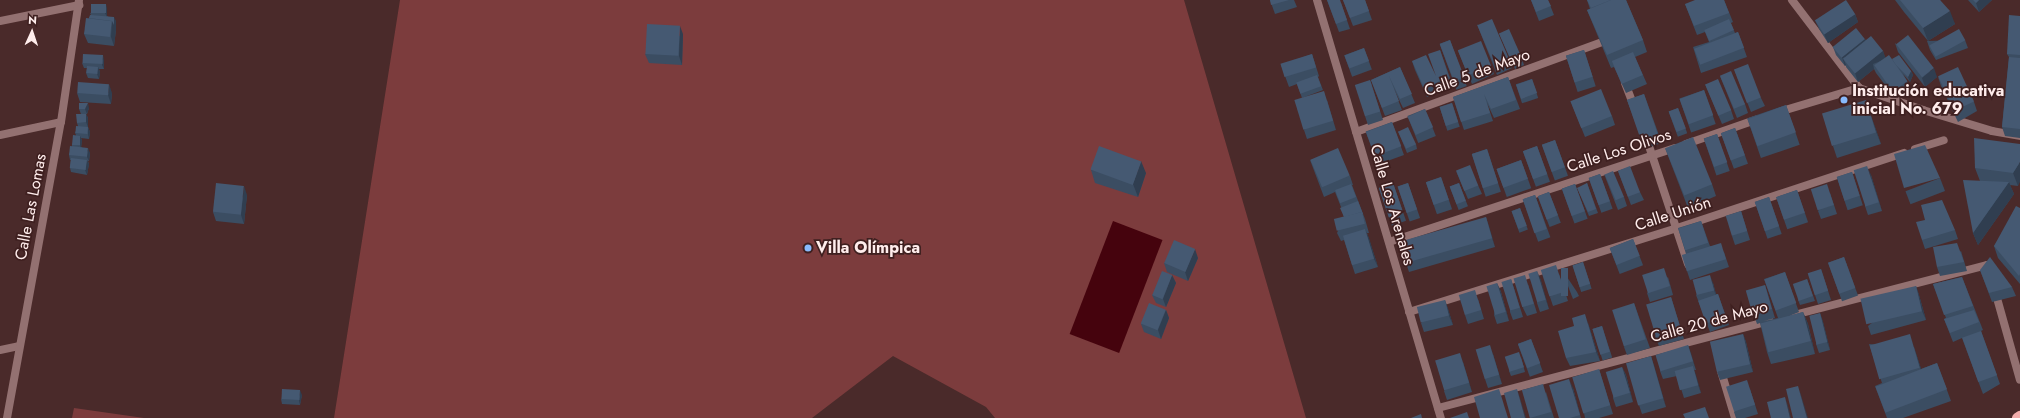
<!DOCTYPE html>
<meta charset="utf-8">
<style>
body{margin:0}
#map{position:relative;width:2020px;height:418px;overflow:hidden;background:#4a2a2a;font-family:Jost,sans-serif}
div>[style]{position:absolute}
.green>*{inset:0;background:#7c3c3d}
.water>*{inset:0;background:#45030d;transform-origin:0 0}
.street>*{height:8px;margin:-4px;padding:0 4px;transform-origin:4px;border-radius:4px;background:#937171}
.primary>*{height:10px;margin:-5px;padding:0 5px;transform-origin:5px;border-radius:5px;background:#f2adac}
.wall>*{inset:0;background:#3b4d62;transform-origin:0 0}
.shaded-wall>*{inset:0;background:#303e50}
.building>*{inset:0;background:#455972;transform-origin:0 0}
.dots>*{width:11px;height:11px;translate:-50% -50%;box-sizing:border-box;border:2px solid #3f2020;border-radius:50%}
span{translate:-50% -50%;white-space:nowrap;text-align:center;line-height:1.15;-webkit-text-stroke:3.5px #3f2020;paint-order:stroke}
.street-label{font-size:16px;color:#ffedec}
.poi-label{font-size:16px;color:#ffedec;font-weight:700}
.left{translate:0 -50%;text-align:left}
.north{position:absolute;left:12px;top:12px;width:40px;height:40px;-webkit-text-stroke:3px #3f2020;paint-order:stroke;rotate:3deg;font-size:11px;font-weight:700;line-height:16px;text-align:center;color:#ffedec}
.north::after{content:'';display:block;margin:auto;width:14px;height:18px;background:#ffedec;clip-path:polygon(50% 0,100% 100%,50% 72%,0 100%)}
</style>
<div id="map">
<div class="green">
<div style="clip-path:polygon(400px 0,1184px 0,1306px 418px,995px 418px,986px 407px,893px 356px,812px 418px,334px 418px)"></div>
<div style="clip-path:polygon(74px 408px,144px 418px,72px 418px)"></div>
</div>
<div class="water">
<div style="left:1113px;top:221px;width:53px;height:121px;rotate:21deg"></div>
</div>
<div class="street">
<div style="left:1317px;top:0;width:436px;rotate:73.5deg"></div>
<div style="left:1792px;top:0;width:111px;rotate:52.7deg"></div>
<div style="left:1859px;top:88px;width:68px;rotate:19deg"></div>
<div style="left:1923px;top:110px;width:72px;rotate:16.9deg"></div>
<div style="left:1992px;top:131px;width:28px;rotate:10deg"></div>
<div style="left:0;top:21px;width:81px;rotate:-11.4deg"></div>
<div style="left:1625px;top:83px;width:26px;rotate:69deg"></div>
<div style="left:1779px;top:112px;width:84px;rotate:-16.7deg"></div>
<div style="left:1356px;top:132px;width:268px;rotate:-20.1deg"></div>
<div style="left:0;top:135px;width:62px;rotate:-12deg"></div>
<div style="left:1646px;top:137px;width:134px;rotate:71.7deg"></div>
<div style="left:1686px;top:144px;width:76px;rotate:-19.1deg"></div>
<div style="left:1915px;top:149px;width:30px;rotate:-17deg"></div>
<div style="left:1389px;top:242px;width:301px;rotate:-18.2deg"></div>
<div style="left:1995px;top:291px;width:92px;rotate:74.3deg"></div>
<div style="left:1409px;top:312px;width:281px;rotate:-17.4deg"></div>
<div style="left:1677px;top:228px;width:239px;rotate:-18.3deg"></div>
<div style="left:1794px;top:315px;width:199px;rotate:-14.5deg"></div>
<div style="left:1987px;top:265px;width:6px;rotate:72deg"></div>
<div style="left:0;top:350px;width:19px;rotate:-12deg"></div>
<div style="left:1721px;top:371px;width:49px;rotate:73.4deg"></div>
<div style="left:1438px;top:408px;width:343px;rotate:-14.7deg"></div>
<div style="left:7px;top:418px;width:301px;rotate:-79.7deg"></div>
<div style="left:61px;top:122px;width:123px;rotate:-81.6deg"></div>
</div>
<div class="primary">
<div style="left:2017px;top:418px;width:4px;rotate:-34deg"></div>
</div>
<div class="wall">
<div style="clip-path:polygon(1270px 0,1294px 0,1297px 7px,1275px 14px)"></div>
<div style="clip-path:polygon(1327px 0,1341px 3px,1350px 29px,1339px 32px)"></div>
<div style="clip-path:polygon(1343px 0,1365px 0,1372px 20px,1353px 26px)"></div>
<div style="clip-path:polygon(1531px 0,1548px 0,1554px 15px,1539px 21px)"></div>
<div style="clip-path:polygon(1587px 0,1626px 0,1643px 40px,1647px 52px,1635px 57px,1647px 84px,1626px 93px,1614px 67px,1611px 68px,1592px 22px,1587px 10px,1590px 9px)"></div>
<div style="clip-path:polygon(1724px 0,1733px 22px,1731px 23px,1735px 33px,1738px 32px,1747px 57px,1701px 73px,1693px 47px,1709px 42px,1705px 32px,1697px 35px,1685px 4px)"></div>
<div style="clip-path:polygon(1895px 0,1940px 0,1955px 24px,1928px 41px,1904px 12px)"></div>
<div style="clip-path:polygon(1968px 0,1992px 0,1979px 12px)"></div>
<div style="clip-path:polygon(107px 8px,107px 16px,116px 21px,116px 30px,114px 46px,88px 43px,84px 34px,89px 18px,91px 15px,90px 13px)"></div>
<div style="clip-path:polygon(1855px 14px,1858px 22px,1828px 43px,1819px 29px,1815px 20px)"></div>
<div style="clip-path:polygon(2020px 16px,2020px 138px,2005px 136px,2002px 127px,2009px 57px,2007px 54px)"></div>
<div style="clip-path:polygon(1477px 24px,1509px 60px,1512px 68px,1497px 75px)"></div>
<div style="clip-path:polygon(1499px 33px,1521px 56px,1524px 65px,1515px 69px)"></div>
<div style="clip-path:polygon(683px 34px,682px 65px,649px 63px,645px 54px)"></div>
<div style="clip-path:polygon(1865px 39px,1866px 41px,1883px 51px,1885px 58px,1892px 59px,1911px 71px,1913px 75px,1910px 82px,1903px 74px,1907px 81px,1910px 89px,1895px 98px,1876px 73px,1874px 69px,1858px 82px,1846px 67px,1846px 65px,1845px 66px,1836px 55px,1833px 47px)"></div>
<div style="left:1450px;top:40px;width:49px;height:11px;rotate:70deg"></div>
<div style="clip-path:polygon(1965px 40px,1968px 48px,1936px 60px,1930px 50px,1927px 41px)"></div>
<div style="clip-path:polygon(1895px 43px,1937px 77px,1925px 87px,1898px 52px)"></div>
<div style="left:1364px;top:48px;width:23px;height:21px;rotate:70deg"></div>
<div style="clip-path:polygon(1440px 50px,1453px 86px,1427px 97px,1415px 70px,1412px 61px,1436px 76px)"></div>
<div style="left:1584px;top:50px;width:38px;height:19px;rotate:72deg"></div>
<div style="clip-path:polygon(1458px 51px,1491px 66px,1494px 74px,1472px 84px)"></div>
<div style="clip-path:polygon(1312px 54px,1319px 76px,1318px 77px,1323px 90px,1302px 98px,1297px 84px,1289px 87px,1281px 65px)"></div>
<div style="clip-path:polygon(104px 60px,104px 69px,99px 69px,100px 72px,99px 79px,88px 78px,86px 73px,87px 68px,84px 68px,82px 63px)"></div>
<div style="clip-path:polygon(1400px 67px,1415px 103px,1403px 108px,1393px 87px,1402px 110px,1385px 116px,1371px 80px)"></div>
<div style="clip-path:polygon(1734px 69px,1761px 98px,1765px 106px,1751px 112px)"></div>
<div style="clip-path:polygon(1720px 76px,1745px 104px,1748px 113px,1737px 118px)"></div>
<div style="clip-path:polygon(1508px 77px,1520px 109px,1494px 118px,1487px 103px,1493px 121px,1464px 130px,1453px 97px)"></div>
<div style="clip-path:polygon(1938px 77px,1974px 102px,1977px 111px,1958px 122px,1941px 86px)"></div>
<div style="left:1532px;top:79px;width:20px;height:17px;rotate:72deg"></div>
<div style="clip-path:polygon(1370px 80px,1383px 120px,1368px 125px,1365px 116px)"></div>
<div style="clip-path:polygon(1705px 84px,1731px 110px,1734px 119px,1722px 124px)"></div>
<div style="left:1704px;top:90px;width:36px;height:26px;rotate:71deg"></div>
<div style="clip-path:polygon(77px 93px,112px 93px,111px 104px,80px 102px)"></div>
<div style="left:1644px;top:94px;width:52px;height:18px;rotate:70deg"></div>
<div style="clip-path:polygon(1327px 100px,1336px 130px,1307px 139px,1304px 130px)"></div>
<div style="clip-path:polygon(1571px 102px,1612px 116px,1615px 125px,1585px 137px)"></div>
<div style="left:1452px;top:103px;width:25px;height:13px;rotate:72deg"></div>
<div style="left:1786px;top:105px;width:42px;height:41px;rotate:71deg"></div>
<div style="clip-path:polygon(89px 108px,87px 114px,86px 114px,88px 118px,88px 127px,90px 132px,89px 139px,81px 138px,82px 140px,81px 147px,90px 153px,89px 161px,88px 161px,89px 164px,87px 175px,71px 172px,70px 168px,71px 160px,70px 160px,69px 155px,72px 146px,72px 145px,76px 135px,75px 133px,78px 126px,77px 123px,84px 114px,81px 114px,79px 109px)"></div>
<div style="left:1678px;top:108px;width:27px;height:10px;rotate:70deg"></div>
<div style="left:1425px;top:109px;width:29px;height:19px;rotate:68deg"></div>
<div style="clip-path:polygon(1870px 113px,1881px 144px,1837px 158px,1833px 146px)"></div>
<div style="left:1392px;top:122px;width:35px;height:28px;rotate:70deg"></div>
<div style="left:1735px;top:128px;width:38px;height:15px;rotate:70deg"></div>
<div style="clip-path:polygon(1398px 131px,1416px 144px,1417px 149px,1407px 153px)"></div>
<div style="left:1717px;top:134px;width:39px;height:14px;rotate:71deg"></div>
<div style="left:1555px;top:140px;width:38px;height:14px;rotate:70deg"></div>
<div style="clip-path:polygon(2020px 144px,2018px 186px,2010px 185px,2014px 194px,1978px 245px,1973px 233px,1980px 181px,1975px 168px)"></div>
<div style="left:1537px;top:146px;width:38px;height:15px;rotate:70deg"></div>
<div style="clip-path:polygon(1665px 148px,1712px 184px,1716px 196px,1688px 208px)"></div>
<div style="left:1487px;top:149px;width:45px;height:16px;rotate:72deg"></div>
<div style="clip-path:polygon(1310px 160px,1350px 176px,1353px 185px,1352px 185px,1365px 219px,1369px 233px,1367px 233px,1378px 267px,1355px 274px,1344px 240px,1341px 241px,1337px 233px,1344px 217px,1341px 207px,1335px 192px,1324px 197px)"></div>
<div style="left:1521px;top:160px;width:30px;height:26px;rotate:70deg"></div>
<div style="clip-path:polygon(1091px 170px,1146px 173px,1138px 197px,1095px 183px)"></div>
<div style="clip-path:polygon(1456px 171px,1478px 185px,1482px 194px,1468px 199px)"></div>
<div style="clip-path:polygon(1618px 171px,1640px 192px,1644px 200px,1631px 205px)"></div>
<div style="left:1852px;top:172px;width:35px;height:16px;rotate:72deg"></div>
<div style="left:1600px;top:174px;width:37px;height:12px;rotate:70deg"></div>
<div style="clip-path:polygon(1604px 174px,1624px 197px,1627px 206px,1618px 210px)"></div>
<div style="clip-path:polygon(1871px 175px,1882px 211px,1868px 215px,1865px 206px)"></div>
<div style="left:1441px;top:177px;width:34px;height:16px;rotate:71deg"></div>
<div style="left:1940px;top:178px;width:14px;height:37px;rotate:69deg"></div>
<div style="left:1393px;top:183px;width:40px;height:15px;rotate:71deg"></div>
<div style="left:1408px;top:183px;width:37px;height:11px;rotate:71deg"></div>
<div style="left:1459px;top:183px;width:25px;height:10px;rotate:69deg"></div>
<div style="clip-path:polygon(1587px 183px,1598px 213px,1589px 216px,1579px 192px)"></div>
<div style="left:1575px;top:184px;width:37px;height:14px;rotate:70deg"></div>
<div style="left:1797px;top:190px;width:34px;height:22px;rotate:71deg"></div>
<div style="left:1549px;top:192px;width:33px;height:12px;rotate:69deg"></div>
<div style="clip-path:polygon(1830px 193px,1837px 214px,1821px 219px,1818px 211px)"></div>
<div style="clip-path:polygon(247px 195px,244px 224px,216px 221px,213px 212px)"></div>
<div style="left:1535px;top:195px;width:45px;height:13px;rotate:70deg"></div>
<div style="left:1769px;top:197px;width:39px;height:15px;rotate:71deg"></div>
<div style="left:1520px;top:208px;width:23px;height:9px;rotate:70deg"></div>
<div style="clip-path:polygon(2020px 208px,2020px 284px,1998px 258px,1994px 246px)"></div>
<div style="clip-path:polygon(1741px 211px,1750px 240px,1735px 245px,1732px 236px)"></div>
<div style="clip-path:polygon(1486px 217px,1495px 247px,1409px 272px,1406px 263px)"></div>
<div style="clip-path:polygon(1925px 220px,1955px 230px,1958px 239px,1925px 249px,1922px 240px)"></div>
<div style="clip-path:polygon(1701px 221px,1710px 246px,1724px 252px,1729px 267px,1690px 280px,1687px 271px,1686px 254px,1678px 228px)"></div>
<div style="left:1633px;top:239px;width:28px;height:25px;rotate:69deg"></div>
<div style="clip-path:polygon(1961px 251px,1967px 271px,1940px 276px,1937px 267px)"></div>
<div style="left:1844px;top:257px;width:41px;height:17px;rotate:70deg"></div>
<div style="clip-path:polygon(1198px 258px,1188px 281px,1167px 272px,1164px 263px)"></div>
<div style="left:1583px;top:262px;width:28px;height:11px;rotate:72deg"></div>
<div style="clip-path:polygon(1561px 268px,1577px 292px,1579px 296px,1573px 299px)"></div>
<div style="clip-path:polygon(1821px 269px,1831px 300px,1818px 304px,1815px 295px)"></div>
<div style="clip-path:polygon(1980px 270px,2012px 287px,2016px 296px,1992px 302px)"></div>
<div style="clip-path:polygon(1537px 271px,1549px 309px,1540px 312px,1537px 303px)"></div>
<div style="clip-path:polygon(1785px 272px,1799px 312px,1789px 316px,1803px 312px,1808px 324px,1815px 354px,1771px 364px,1767px 352px,1760px 323px,1757px 324px,1754px 315px,1765px 285px,1775px 318px,1764px 321px,1778px 318px,1764px 279px)"></div>
<div style="clip-path:polygon(1559px 274px,1568px 301px,1553px 306px,1550px 297px)"></div>
<div style="clip-path:polygon(1172px 275px,1176px 283px,1166px 307px,1156px 303px,1152px 295px)"></div>
<div style="clip-path:polygon(1668px 277px,1673px 295px,1650px 302px,1647px 293px)"></div>
<div style="clip-path:polygon(1962px 277px,1983px 330px,1981px 331px,2000px 384px,1983px 394px,1962px 338px,1953px 342px,1944px 319px,1946px 318px,1933px 284px)"></div>
<div style="clip-path:polygon(1511px 279px,1523px 317px,1513px 320px,1510px 312px)"></div>
<div style="clip-path:polygon(1807px 279px,1815px 301px,1800px 305px,1798px 300px)"></div>
<div style="clip-path:polygon(1497px 283px,1501px 292px,1509px 321px,1497px 324px,1494px 315px)"></div>
<div style="clip-path:polygon(1713px 283px,1716px 294px,1718px 294px,1729px 325px,1710px 332px,1696px 295px)"></div>
<div style="clip-path:polygon(1528px 284px,1537px 313px,1527px 316px,1523px 308px)"></div>
<div style="clip-path:polygon(1916px 286px,1919px 295px,1926px 320px,1871px 335px,1868px 326px)"></div>
<div style="clip-path:polygon(1671px 297px,1684px 339px,1659px 346px,1655px 337px)"></div>
<div style="clip-path:polygon(1478px 299px,1484px 319px,1468px 324px,1465px 315px)"></div>
<div style="clip-path:polygon(1445px 300px,1448px 309px,1453px 325px,1424px 332px,1421px 323px)"></div>
<div style="clip-path:polygon(1634px 303px,1650px 348px,1627px 355px,1624px 347px)"></div>
<div style="clip-path:polygon(1166px 310px,1169px 318px,1161px 339px,1144px 332px,1141px 324px)"></div>
<div style="clip-path:polygon(1820px 313px,1823px 322px,1830px 350px,1819px 353px,1816px 344px)"></div>
<div style="clip-path:polygon(1588px 323px,1600px 361px,1570px 366px,1566px 358px)"></div>
<div style="left:1602px;top:326px;width:33px;height:10px;rotate:72deg"></div>
<div style="clip-path:polygon(1743px 334px,1746px 342px,1753px 372px,1720px 380px,1717px 372px)"></div>
<div style="left:1531px;top:339px;width:35px;height:14px;rotate:70deg"></div>
<div style="clip-path:polygon(1869px 344px,1914px 347px,1921px 369px,1937px 363px,1951px 401px,1903px 418px,1887px 418px,1875px 386px,1882px 383px)"></div>
<div style="clip-path:polygon(1688px 345px,1696px 370px,1694px 370px,1701px 393px,1684px 398px,1677px 376px,1663px 379px,1660px 371px)"></div>
<div style="clip-path:polygon(1493px 354px,1502px 384px,1488px 388px,1485px 379px)"></div>
<div style="clip-path:polygon(1651px 356px,1666px 407px,1642px 414px,1639px 405px)"></div>
<div style="clip-path:polygon(1521px 357px,1525px 372px,1511px 376px,1509px 371px)"></div>
<div style="clip-path:polygon(1463px 362px,1472px 392px,1447px 400px,1444px 391px)"></div>
<div style="clip-path:polygon(1622px 367px,1626px 375px,1633px 402px,1616px 407px,1613px 398px)"></div>
<div style="clip-path:polygon(1599px 369px,1613px 414px,1599px 418px,1585px 418px,1584px 413px)"></div>
<div style="clip-path:polygon(1573px 388px,1581px 418px,1559px 418px)"></div>
<div style="clip-path:polygon(1750px 389px,1758px 414px,1745px 418px,1736px 418px,1734px 412px)"></div>
<div style="clip-path:polygon(1546px 392px,1554px 418px,1530px 418px)"></div>
<div style="clip-path:polygon(302px 395px,300px 405px,282px 404px,281px 399px)"></div>
</div>
<div class="shaded-wall">
<div style="clip-path:polygon(1979px 0,1992px 0,1979px 12px,1976px 3px)"></div>
<div style="clip-path:polygon(106px 4px,107px 8px,107px 17px,105px 13px)"></div>
<div style="clip-path:polygon(1950px 11px,1955px 24px,1928px 41px,1923px 28px)"></div>
<div style="clip-path:polygon(1855px 14px,1858px 22px,1828px 43px,1824px 34px)"></div>
<div style="clip-path:polygon(114px 17px,116px 21px,116px 30px,114px 46px,111px 37px,112px 21px)"></div>
<div style="clip-path:polygon(680px 26px,683px 34px,682px 65px,679px 56px)"></div>
<div style="clip-path:polygon(1865px 39px,1868px 47px,1843px 58px,1846px 65px,1845px 66px,1842px 57px)"></div>
<div style="clip-path:polygon(1883px 51px,1886px 59px,1873px 64px,1874px 69px,1858px 82px,1855px 73px)"></div>
<div style="clip-path:polygon(103px 55px,104px 60px,104px 69px,102px 65px)"></div>
<div style="clip-path:polygon(98px 67px,100px 72px,99px 79px,97px 74px)"></div>
<div style="clip-path:polygon(1934px 68px,1937px 77px,1925px 87px,1922px 78px)"></div>
<div style="clip-path:polygon(1911px 71px,1913px 75px,1910px 82px,1908px 77px)"></div>
<div style="clip-path:polygon(109px 84px,112px 93px,111px 104px,108px 95px)"></div>
<div style="clip-path:polygon(1866px 100px,1870px 113px,1881px 144px,1876px 132px)"></div>
<div style="clip-path:polygon(88px 103px,89px 108px,87px 114px,85px 109px)"></div>
<div style="clip-path:polygon(86px 114px,88px 118px,88px 127px,86px 122px)"></div>
<div style="clip-path:polygon(88px 127px,90px 132px,89px 139px,88px 134px)"></div>
<div style="clip-path:polygon(80px 136px,82px 140px,81px 150px,80px 145px)"></div>
<div style="clip-path:polygon(88px 148px,90px 153px,89px 161px,87px 157px)"></div>
<div style="clip-path:polygon(87px 160px,89px 164px,87px 175px,85px 170px)"></div>
<div style="clip-path:polygon(1141px 161px,1146px 173px,1138px 197px,1133px 184px)"></div>
<div style="clip-path:polygon(2020px 162px,2020px 182px,2018px 186px,2013px 173px)"></div>
<div style="clip-path:polygon(1867px 166px,1871px 175px,1882px 211px)"></div>
<div style="clip-path:polygon(2009px 182px,2014px 194px,1978px 245px,1973px 233px)"></div>
<div style="clip-path:polygon(244px 186px,247px 195px,244px 224px,241px 215px)"></div>
<div style="clip-path:polygon(1486px 217px,1489px 226px,1495px 247px,1492px 238px)"></div>
<div style="clip-path:polygon(1365px 229px,1369px 238px,1378px 267px,1374px 259px)"></div>
<div style="clip-path:polygon(1195px 249px,1198px 258px,1188px 281px,1185px 272px)"></div>
<div style="clip-path:polygon(1537px 271px,1541px 280px,1549px 309px,1546px 300px)"></div>
<div style="clip-path:polygon(1172px 275px,1176px 283px,1166px 307px,1163px 299px)"></div>
<div style="clip-path:polygon(1710px 275px,1713px 283px,1717px 299px,1714px 290px)"></div>
<div style="clip-path:polygon(1497px 283px,1501px 292px,1509px 321px,1506px 312px)"></div>
<div style="clip-path:polygon(1765px 285px,1768px 294px,1775px 318px,1772px 309px)"></div>
<div style="clip-path:polygon(1916px 286px,1919px 295px,1926px 320px,1922px 311px)"></div>
<div style="clip-path:polygon(1445px 300px,1448px 309px,1453px 325px,1449px 316px)"></div>
<div style="clip-path:polygon(1166px 310px,1169px 318px,1161px 339px,1158px 330px)"></div>
<div style="clip-path:polygon(1803px 312px,1808px 324px,1815px 354px,1811px 341px)"></div>
<div style="clip-path:polygon(1820px 313px,1823px 322px,1830px 350px,1827px 342px)"></div>
<div style="clip-path:polygon(1585px 314px,1588px 323px,1600px 361px,1596px 352px)"></div>
<div style="clip-path:polygon(1743px 334px,1746px 342px,1753px 372px,1750px 364px)"></div>
<div style="clip-path:polygon(1910px 334px,1914px 347px,1925px 381px,1920px 368px)"></div>
<div style="clip-path:polygon(1490px 345px,1493px 354px,1502px 384px,1499px 375px)"></div>
<div style="clip-path:polygon(1688px 345px,1691px 353px,1696px 370px,1693px 361px)"></div>
<div style="clip-path:polygon(1460px 353px,1463px 362px,1472px 392px,1469px 383px)"></div>
<div style="clip-path:polygon(1651px 356px,1654px 365px,1666px 407px,1663px 398px)"></div>
<div style="clip-path:polygon(1693px 366px,1696px 375px,1701px 393px,1698px 385px)"></div>
<div style="clip-path:polygon(1622px 367px,1626px 375px,1633px 402px,1630px 393px)"></div>
<div style="clip-path:polygon(1569px 379px,1573px 388px,1581px 418px,1580px 415px)"></div>
<div style="clip-path:polygon(1798px 386px,1801px 395px,1808px 418px,1807px 418px)"></div>
<div style="clip-path:polygon(1517px 389px,1520px 398px,1526px 418px,1525px 418px)"></div>
<div style="clip-path:polygon(300px 390px,302px 395px,300px 405px,299px 401px)"></div>
<div style="clip-path:polygon(1785px 397px,1788px 406px,1791px 418px,1790px 418px)"></div>
</div>
<div class="building">
<div style="clip-path:polygon(1270px 0,1289px 0,1271px 5px)"></div>
<div style="clip-path:polygon(1327px 0,1340px 0,1347px 20px,1336px 24px)"></div>
<div style="clip-path:polygon(1343px 0,1365px 0,1369px 11px,1350px 18px)"></div>
<div style="clip-path:polygon(1531px 0,1548px 0,1551px 6px,1536px 12px)"></div>
<div style="clip-path:polygon(1587px 0,1611px 0,1591px 8px)"></div>
<div style="clip-path:polygon(1611px 0,1626px 0,1643px 40px,1607px 55px,1587px 10px)"></div>
<div style="clip-path:polygon(1695px 0,1724px 0,1729px 13px,1694px 26px,1685px 4px)"></div>
<div style="left:1846px;top:0;width:17px;height:37px;rotate:57deg"></div>
<div style="clip-path:polygon(1900px 0,1940px 0,1950px 11px,1923px 28px)"></div>
<div style="clip-path:polygon(1973px 0,1979px 0,1976px 3px)"></div>
<div style="left:91px;top:4px;width:15px;height:9px"></div>
<div style="clip-path:polygon(90px 15px,114px 17px,114px 25px,112px 21px,89px 18px)"></div>
<div style="clip-path:polygon(2009px 15px,2020px 16px,2020px 55px,2007px 54px)"></div>
<div style="left:86px;top:18px;width:26px;height:16px;rotate:7deg"></div>
<div style="left:1492px;top:19px;width:44px;height:16px;rotate:67deg"></div>
<div style="left:1729px;top:19px;width:12px;height:27px;rotate:66deg"></div>
<div style="left:647px;top:24px;width:33px;height:30px;rotate:3deg"></div>
<div style="left:1856px;top:28px;width:14px;height:30px;rotate:51deg"></div>
<div style="left:1509px;top:29px;width:30px;height:11px;rotate:66deg"></div>
<div style="left:1959px;top:29px;width:13px;height:34px;rotate:61deg"></div>
<div style="left:1738px;top:32px;width:17px;height:47px;rotate:69deg"></div>
<div style="left:1908px;top:35px;width:42px;height:15px;rotate:52deg"></div>
<div style="left:1871px;top:36px;width:19px;height:36px;rotate:51deg"></div>
<div style="left:1450px;top:40px;width:40px;height:11px;rotate:69deg"></div>
<div style="left:1481px;top:41px;width:27px;height:25px;rotate:68deg"></div>
<div style="left:1364px;top:48px;width:14px;height:21px;rotate:69deg"></div>
<div style="clip-path:polygon(1440px 50px,1449px 77px,1424px 88px,1412px 61px,1426px 55px,1436px 76px,1428px 54px)"></div>
<div style="left:1584px;top:50px;width:28px;height:19px;rotate:72deg"></div>
<div style="left:1633px;top:52px;width:25px;height:23px;rotate:67deg"></div>
<div style="left:83px;top:54px;width:20px;height:9px;rotate:3deg"></div>
<div style="left:1312px;top:54px;width:14px;height:33px;rotate:73deg"></div>
<div style="left:1889px;top:55px;width:32px;height:18px;rotate:55deg"></div>
<div style="clip-path:polygon(1899px 55px,1911px 71px,1908px 77px,1896px 65px,1892px 59px)"></div>
<div style="clip-path:polygon(2009px 57px,2020px 58px,2020px 129px,2002px 127px)"></div>
<div style="left:1748px;top:64px;width:36px;height:15px;rotate:69deg"></div>
<div style="left:87px;top:66px;width:11px;height:7px;rotate:5deg"></div>
<div style="clip-path:polygon(1400px 67px,1412px 94px,1400px 99px,1389px 76px,1399px 101px,1382px 108px,1371px 80px)"></div>
<div style="left:1958px;top:67px;width:38px;height:22px;rotate:65deg"></div>
<div style="left:1731px;top:71px;width:36px;height:12px;rotate:67deg"></div>
<div style="left:1317px;top:75px;width:12px;height:22px;rotate:70deg"></div>
<div style="clip-path:polygon(1508px 77px,1516px 100px,1491px 109px,1484px 94px,1490px 113px,1461px 122px,1453px 97px)"></div>
<div style="left:1532px;top:79px;width:15px;height:17px;rotate:70deg"></div>
<div style="left:1718px;top:79px;width:34px;height:14px;rotate:67deg"></div>
<div style="left:1370px;top:80px;width:33px;height:16px;rotate:72deg"></div>
<div style="left:78px;top:82px;width:31px;height:11px;rotate:4deg"></div>
<div style="left:1601px;top:89px;width:29px;height:33px;rotate:68deg"></div>
<div style="left:1704px;top:90px;width:27px;height:26px;rotate:70deg"></div>
<div style="left:1324px;top:91px;width:31px;height:31px;rotate:73deg"></div>
<div style="left:1644px;top:94px;width:42px;height:18px;rotate:71deg"></div>
<div style="left:1866px;top:100px;width:34px;height:46px;rotate:73deg"></div>
<div style="clip-path:polygon(79px 103px,88px 103px,85px 109px,79px 109px)"></div>
<div style="left:1452px;top:103px;width:20px;height:13px;rotate:72deg"></div>
<div style="left:1786px;top:105px;width:29px;height:41px;rotate:70deg"></div>
<div style="left:1678px;top:108px;width:22px;height:10px;rotate:69deg"></div>
<div style="left:1425px;top:109px;width:20px;height:19px;rotate:66deg"></div>
<div style="clip-path:polygon(76px 114px,86px 114px,86px 122px,77px 123px)"></div>
<div style="left:1392px;top:122px;width:26px;height:28px;rotate:69deg"></div>
<div style="left:76px;top:126px;width:12px;height:7px;rotate:5deg"></div>
<div style="left:1408px;top:127px;width:19px;height:11px;rotate:65deg"></div>
<div style="left:1735px;top:128px;width:29px;height:15px;rotate:70deg"></div>
<div style="left:1717px;top:134px;width:30px;height:14px;rotate:70deg"></div>
<div style="clip-path:polygon(73px 135px,80px 136px,80px 145px,72px 145px)"></div>
<div style="left:1693px;top:137px;width:51px;height:30px;rotate:68deg"></div>
<div style="clip-path:polygon(1974px 138px,2020px 144px,2020px 162px,2013px 173px,1975px 168px)"></div>
<div style="left:1555px;top:140px;width:29px;height:14px;rotate:70deg"></div>
<div style="clip-path:polygon(1925px 145px,1940px 178px,1904px 188px,1894px 154px)"></div>
<div style="left:70px;top:146px;width:18px;height:9px;rotate:6deg"></div>
<div style="left:1099px;top:146px;width:45px;height:25px;rotate:20deg"></div>
<div style="left:1537px;top:146px;width:30px;height:15px;rotate:70deg"></div>
<div style="left:1338px;top:148px;width:30px;height:30px;rotate:67deg"></div>
<div style="left:1487px;top:149px;width:36px;height:16px;rotate:72deg"></div>
<div style="left:71px;top:158px;width:16px;height:10px;rotate:7deg"></div>
<div style="left:1521px;top:160px;width:20px;height:26px;rotate:70deg"></div>
<div style="left:1470px;top:165px;width:22px;height:15px;rotate:68deg"></div>
<div style="left:1630px;top:166px;width:28px;height:13px;rotate:69deg"></div>
<div style="left:1867px;top:166px;width:38px;height:14px;rotate:72deg"></div>
<div style="left:1613px;top:171px;width:28px;height:9px;rotate:67deg"></div>
<div style="left:1852px;top:172px;width:25px;height:16px;rotate:72deg"></div>
<div style="left:1600px;top:174px;width:29px;height:12px;rotate:70deg"></div>
<div style="left:1441px;top:177px;width:24px;height:16px;rotate:71deg"></div>
<div style="clip-path:polygon(1963px 180px,2009px 182px,1973px 233px)"></div>
<div style="left:216px;top:183px;width:28px;height:29px;rotate:6deg"></div>
<div style="left:1393px;top:183px;width:31px;height:15px;rotate:71deg"></div>
<div style="left:1408px;top:183px;width:28px;height:11px;rotate:71deg"></div>
<div style="left:1459px;top:183px;width:19px;height:10px;rotate:69deg"></div>
<div style="clip-path:polygon(1587px 183px,1596px 209px,1588px 212px,1577px 188px)"></div>
<div style="left:1351px;top:184px;width:14px;height:17px;rotate:69deg"></div>
<div style="left:1575px;top:184px;width:29px;height:14px;rotate:70deg"></div>
<div style="left:1827px;top:184px;width:22px;height:17px;rotate:72deg"></div>
<div style="left:1797px;top:190px;width:24px;height:22px;rotate:71deg"></div>
<div style="left:1549px;top:192px;width:25px;height:12px;rotate:69deg"></div>
<div style="left:1535px;top:195px;width:36px;height:13px;rotate:71deg"></div>
<div style="left:1769px;top:197px;width:31px;height:15px;rotate:71deg"></div>
<div style="clip-path:polygon(1942px 200px,1955px 230px,1922px 240px,1916px 222px,1925px 220px,1921px 205px)"></div>
<div style="clip-path:polygon(1358px 201px,1363px 214px,1362px 214px,1362px 212px,1344px 217px,1340px 208px)"></div>
<div style="clip-path:polygon(2016px 206px,2020px 208px,2020px 274px,2019px 276px,1994px 246px)"></div>
<div style="left:1520px;top:208px;width:19px;height:9px;rotate:69deg"></div>
<div style="left:1741px;top:211px;width:21px;height:16px;rotate:73deg"></div>
<div style="left:1362px;top:212px;width:12px;height:29px;rotate:76deg"></div>
<div style="left:1486px;top:217px;width:22px;height:90px;rotate:74deg"></div>
<div style="left:1701px;top:221px;width:23px;height:24px;rotate:72deg"></div>
<div style="left:1365px;top:229px;width:31px;height:23px;rotate:73deg"></div>
<div style="left:1633px;top:239px;width:18px;height:25px;rotate:68deg"></div>
<div style="left:1174px;top:240px;width:23px;height:25px;rotate:23deg"></div>
<div style="left:1721px;top:243px;width:17px;height:41px;rotate:73deg"></div>
<div style="clip-path:polygon(1957px 243px,1964px 262px,1937px 267px,1933px 247px)"></div>
<div style="left:1844px;top:257px;width:33px;height:17px;rotate:70deg"></div>
<div style="clip-path:polygon(1990px 257px,2012px 287px,1989px 293px,1980px 270px)"></div>
<div style="left:1583px;top:262px;width:23px;height:11px;rotate:72deg"></div>
<div style="left:1556px;top:265px;width:28px;height:16px;rotate:72deg"></div>
<div style="left:1561px;top:268px;width:7px;height:28px"></div>
<div style="left:1664px;top:268px;width:19px;height:23px;rotate:72deg"></div>
<div style="left:1821px;top:269px;width:23px;height:14px;rotate:72deg"></div>
<div style="left:1162px;top:271px;width:11px;height:26px;rotate:22deg"></div>
<div style="left:1537px;top:271px;width:30px;height:9px;rotate:73deg"></div>
<div style="left:1785px;top:272px;width:33px;height:22px;rotate:70deg"></div>
<div style="left:1525px;top:275px;width:30px;height:12px;rotate:73deg"></div>
<div style="left:1710px;top:275px;width:16px;height:18px;rotate:75deg"></div>
<div style="clip-path:polygon(1962px 277px,1973px 306px,1944px 315px,1933px 284px)"></div>
<div style="left:1511px;top:279px;width:30px;height:10px;rotate:73deg"></div>
<div style="left:1807px;top:279px;width:18px;height:15px;rotate:71deg"></div>
<div style="left:1497px;top:283px;width:30px;height:11px;rotate:73deg"></div>
<div style="left:1765px;top:285px;width:25px;height:20px;rotate:74deg"></div>
<div style="left:1916px;top:286px;width:26px;height:57px;rotate:77deg"></div>
<div style="left:1475px;top:290px;width:21px;height:17px;rotate:73deg"></div>
<div style="left:1718px;top:294px;width:24px;height:21px;rotate:71deg"></div>
<div style="left:1671px;top:297px;width:34px;height:26px;rotate:73deg"></div>
<div style="left:1445px;top:300px;width:16px;height:29px;rotate:76deg"></div>
<div style="left:1149px;top:303px;width:18px;height:22px;rotate:22deg"></div>
<div style="left:1634px;top:303px;width:38px;height:23px;rotate:72deg"></div>
<div style="clip-path:polygon(1974px 310px,1979px 322px,1950px 333px,1944px 319px)"></div>
<div style="left:1803px;top:312px;width:30px;height:44px;rotate:75deg"></div>
<div style="left:1820px;top:313px;width:30px;height:11px;rotate:76deg"></div>
<div style="clip-path:polygon(1585px 314px,1596px 352px,1566px 358px,1558px 331px,1574px 326px,1572px 318px)"></div>
<div style="left:1602px;top:326px;width:27px;height:10px;rotate:73deg"></div>
<div style="left:1981px;top:331px;width:47px;height:20px;rotate:70deg"></div>
<div style="left:1743px;top:334px;width:31px;height:34px;rotate:77deg"></div>
<div style="left:1910px;top:334px;width:35px;height:42px;rotate:74deg"></div>
<div style="left:1531px;top:339px;width:26px;height:14px;rotate:69deg"></div>
<div style="left:1490px;top:345px;width:31px;height:15px;rotate:73deg"></div>
<div style="left:1688px;top:345px;width:17px;height:34px;rotate:73deg"></div>
<div style="left:1519px;top:352px;width:16px;height:15px;rotate:72deg"></div>
<div style="left:1460px;top:353px;width:31px;height:26px;rotate:73deg"></div>
<div style="left:1651px;top:356px;width:44px;height:26px;rotate:74deg"></div>
<div style="left:1937px;top:363px;width:28px;height:66px;rotate:69deg"></div>
<div style="left:1693px;top:366px;width:20px;height:19px;rotate:75deg"></div>
<div style="left:1622px;top:367px;width:27px;height:17px;rotate:73deg"></div>
<div style="left:1599px;top:369px;width:38px;height:28px;rotate:73deg"></div>
<div style="clip-path:polygon(1569px 379px,1580px 415px,1570px 418px,1559px 418px,1549px 385px)"></div>
<div style="left:1747px;top:380px;width:26px;height:22px;rotate:72deg"></div>
<div style="left:1543px;top:384px;width:29px;height:22px;rotate:74deg"></div>
<div style="clip-path:polygon(1798px 386px,1807px 418px,1793px 418px,1786px 389px)"></div>
<div style="left:282px;top:389px;width:18px;height:10px;rotate:3deg"></div>
<div style="clip-path:polygon(1499px 389px,1508px 418px,1480px 418px,1474px 397px)"></div>
<div style="clip-path:polygon(1517px 389px,1525px 418px,1511px 418px,1504px 393px)"></div>
<div style="clip-path:polygon(1785px 397px,1790px 418px,1771px 418px,1767px 402px)"></div>
<div style="clip-path:polygon(1705px 407px,1709px 418px,1685px 418px,1683px 414px)"></div>
<div style="clip-path:polygon(1467px 412px,1469px 418px,1450px 418px)"></div>
<div style="clip-path:polygon(1421px 414px,1422px 418px,1411px 418px)"></div>
</div>
<div class="dots">
<div style="left:1844px;top:100px;background:#88bafc"></div>
<div style="left:808px;top:248px;background:#88bafc"></div>
</div>
<div class="street-label">
<span style="left:1477px;top:73px;rotate:-20deg">Calle 5 de Mayo</span>
<span style="left:1619px;top:151px;rotate:-18deg">Calle Los Olivos</span>
<span style="left:1392px;top:205px;rotate:74deg">Calle Los Arenales</span>
<span style="left:31px;top:207px;rotate:-79deg">Calle Las Lomas</span>
<span style="left:1673px;top:214px;rotate:-18deg">Calle Unión</span>
<span style="left:1709px;top:322px;rotate:-15deg">Calle 20 de Mayo</span>
</div>
<div class="poi-label">
<span class="left" style="left:1852px;top:100px">Institución educativa<br>inicial No. 679</span>
<span class="left" style="left:816px;top:248px">Villa Olímpica</span>
</div>
<div class="north">N</div>
</div>
